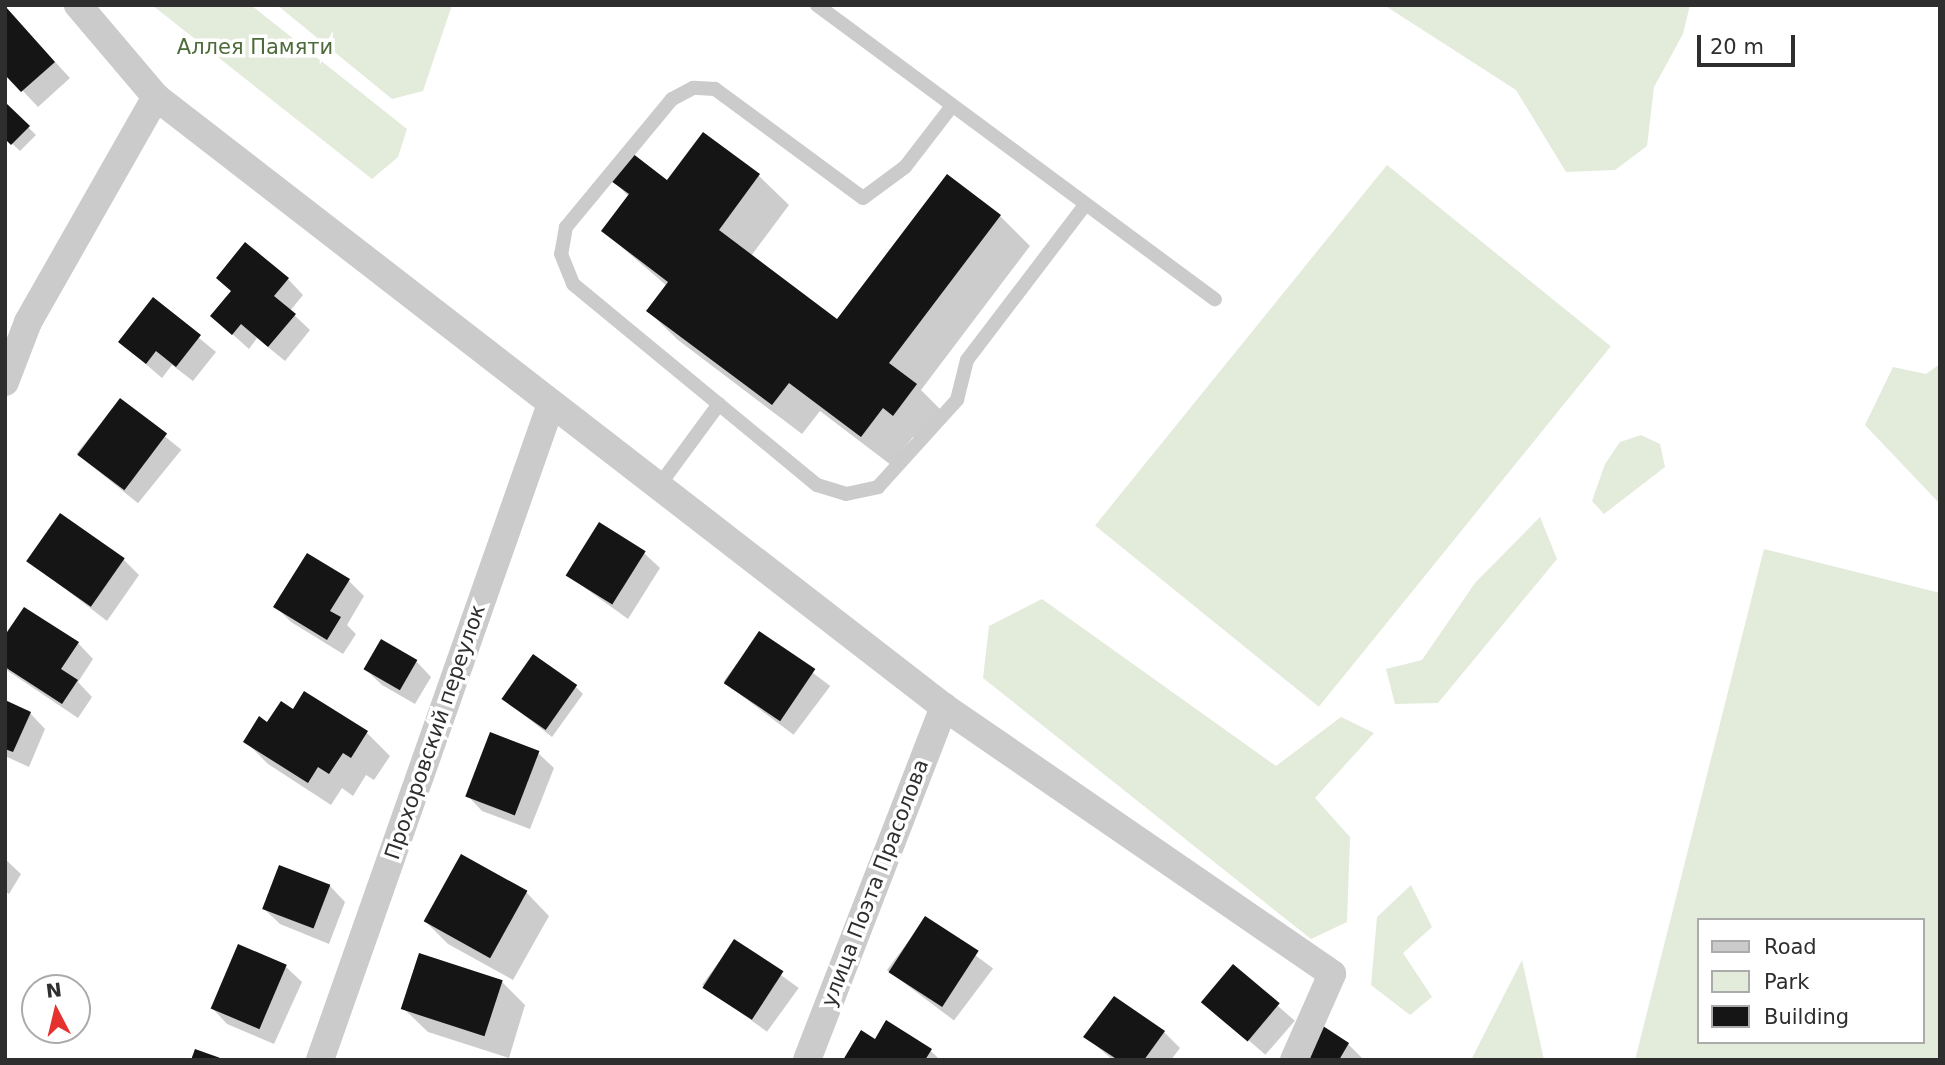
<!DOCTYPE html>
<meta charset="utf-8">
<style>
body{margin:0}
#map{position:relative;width:1945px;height:1065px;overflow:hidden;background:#fff;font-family:"DejaVu Sans",sans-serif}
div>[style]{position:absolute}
.green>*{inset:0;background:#e3ebdb;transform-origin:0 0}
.shadow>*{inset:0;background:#0003;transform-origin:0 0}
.building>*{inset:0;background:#151515;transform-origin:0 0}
.lane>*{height:14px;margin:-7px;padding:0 7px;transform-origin:7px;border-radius:7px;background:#cbcbcb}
.street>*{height:28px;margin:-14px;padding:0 14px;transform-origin:14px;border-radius:14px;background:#cbcbcb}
span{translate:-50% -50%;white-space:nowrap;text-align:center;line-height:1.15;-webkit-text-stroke:7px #fff;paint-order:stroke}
.park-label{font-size:21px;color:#4d6a3b}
.street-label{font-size:21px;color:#2e2e2e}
.frame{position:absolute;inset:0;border:7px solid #2e2e2e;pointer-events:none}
.legend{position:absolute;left:1697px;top:918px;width:228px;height:126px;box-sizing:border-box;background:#fff;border:2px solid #ababab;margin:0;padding:9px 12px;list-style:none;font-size:21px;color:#2e2e2e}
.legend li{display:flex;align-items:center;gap:14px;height:35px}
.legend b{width:35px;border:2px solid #ababab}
.north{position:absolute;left:21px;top:974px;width:70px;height:70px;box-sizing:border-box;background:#fff;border:2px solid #ababab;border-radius:50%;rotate:353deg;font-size:19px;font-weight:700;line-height:28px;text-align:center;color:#2e2e2e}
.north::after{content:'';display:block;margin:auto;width:24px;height:32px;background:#e6322f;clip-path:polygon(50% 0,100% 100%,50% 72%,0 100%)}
.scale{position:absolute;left:1697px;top:35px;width:98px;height:32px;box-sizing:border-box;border:4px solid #2e2e2e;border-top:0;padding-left:9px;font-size:21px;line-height:24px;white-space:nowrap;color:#2e2e2e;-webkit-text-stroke:5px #fff;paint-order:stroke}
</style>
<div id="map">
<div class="green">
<div style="clip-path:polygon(152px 5px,251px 5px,407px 129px,398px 157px,372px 179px)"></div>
<div style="clip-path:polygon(277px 5px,452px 5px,423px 91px,392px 99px)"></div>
<div style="clip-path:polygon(1384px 5px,1690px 5px,1683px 34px,1654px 87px,1647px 146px,1615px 170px,1566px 172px,1516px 90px)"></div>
<div style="left:1387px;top:165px;width:288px;height:464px;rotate:39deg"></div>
<div style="clip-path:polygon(1940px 364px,1940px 504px,1865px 425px,1893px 367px,1926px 374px)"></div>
<div style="clip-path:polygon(1641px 435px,1660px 444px,1665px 467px,1604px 514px,1592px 501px,1605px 464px,1620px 442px)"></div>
<div style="clip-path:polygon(1540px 517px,1557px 559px,1438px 703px,1395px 704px,1386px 669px,1422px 660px,1475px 583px)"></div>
<div style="clip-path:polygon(evenodd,1764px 549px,1940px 593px,1940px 1060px,1635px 1060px,1764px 549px,1698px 920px,1922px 920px,1922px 1042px,1698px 1042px,1698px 920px)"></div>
<div style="clip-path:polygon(1042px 599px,1276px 766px,1341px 717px,1374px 733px,1315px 798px,1350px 837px,1347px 922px,1311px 939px,983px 678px,989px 626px)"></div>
<div style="clip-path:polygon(1411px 885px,1432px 927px,1403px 953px,1432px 997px,1410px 1015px,1371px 985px,1377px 917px)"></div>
<div style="clip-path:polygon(1522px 960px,1544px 1060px,1471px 1060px)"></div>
</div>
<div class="shadow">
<div style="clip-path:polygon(20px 24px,70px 78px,38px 107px,5px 72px)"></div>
<div style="clip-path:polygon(5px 104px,36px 135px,20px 151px,5px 137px)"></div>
<div style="clip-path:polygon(704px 134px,759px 176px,789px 205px,751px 256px,837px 322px,947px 176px,1000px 216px,1030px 246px,921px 390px,946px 415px,924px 444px,913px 437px,891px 465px,820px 411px,802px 434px,678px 340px,648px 311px,667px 286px,603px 231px,629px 197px,613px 180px,667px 182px)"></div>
<div style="clip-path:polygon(288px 279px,303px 295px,290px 311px,310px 330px,285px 361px,257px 338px,249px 349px,212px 316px)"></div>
<div style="clip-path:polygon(153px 300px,216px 352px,193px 381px,172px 365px,162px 378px,120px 342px)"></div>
<div style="left:120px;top:400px;width:79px;height:69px;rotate:39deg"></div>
<div style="clip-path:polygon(644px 553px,660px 568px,628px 619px,567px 575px)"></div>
<div style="clip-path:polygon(123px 559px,139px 575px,107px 621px,29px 561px)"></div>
<div style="clip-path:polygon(349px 581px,364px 596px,347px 625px,356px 634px,343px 654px,291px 622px,275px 606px)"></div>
<div style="left:760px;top:633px;width:88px;height:61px;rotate:37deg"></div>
<div style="clip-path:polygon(5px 638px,78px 643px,93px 659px,78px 682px,92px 697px,78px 718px,5px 669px)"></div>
<div style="clip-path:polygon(416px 661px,431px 677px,415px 704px,382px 685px,366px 670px)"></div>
<div style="clip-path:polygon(576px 687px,583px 694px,552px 737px,502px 698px)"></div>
<div style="clip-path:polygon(5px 702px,30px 713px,45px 729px,29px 767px,5px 756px)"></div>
<div style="clip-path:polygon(293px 711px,367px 733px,390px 756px,374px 780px,366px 775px,353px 796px,342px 788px,331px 805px,268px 764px,245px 741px)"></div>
<div style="clip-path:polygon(538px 753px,554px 768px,530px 829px,482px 811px,467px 795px)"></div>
<div style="clip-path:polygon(5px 859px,21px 874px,9px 894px,5px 891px)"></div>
<div style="clip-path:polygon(280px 867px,330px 886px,345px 902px,329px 944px,280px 924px,264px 909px)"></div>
<div style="clip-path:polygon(526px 892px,549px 916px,513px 980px,448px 944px,425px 921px)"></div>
<div style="left:926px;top:918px;width:84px;height:65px;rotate:37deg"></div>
<div style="left:734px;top:941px;width:80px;height:54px;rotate:36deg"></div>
<div style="clip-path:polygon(286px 967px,302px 982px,274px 1044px,227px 1024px,212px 1008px)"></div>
<div style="left:1233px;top:967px;width:82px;height:45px;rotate:41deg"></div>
<div style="clip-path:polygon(502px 982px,525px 1005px,509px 1058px,428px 1032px,404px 1009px)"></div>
<div style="clip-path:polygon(1324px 1029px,1348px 1044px,1364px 1060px,1309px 1060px)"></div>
<div style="clip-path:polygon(1164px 1032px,1180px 1048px,1171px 1060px,1113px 1060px,1086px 1037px)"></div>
<div style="clip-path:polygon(875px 1042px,931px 1051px,940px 1060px,845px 1060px)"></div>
</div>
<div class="building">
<div style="clip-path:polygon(5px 6px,55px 62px,21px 92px,5px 75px)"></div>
<div style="clip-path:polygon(5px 102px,30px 126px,11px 145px,5px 139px)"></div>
<div style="clip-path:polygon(703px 132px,760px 174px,719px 230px,837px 319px,947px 174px,1001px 215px,889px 363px,917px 384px,893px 416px,883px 408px,861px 437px,789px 383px,772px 405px,646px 311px,668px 282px,601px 231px,629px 194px,611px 181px,632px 153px,667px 180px)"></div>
<div style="clip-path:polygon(245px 242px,289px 278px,274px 296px,296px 314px,268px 347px,241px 324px,232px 335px,210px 316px,231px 291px,216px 278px)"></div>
<div style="clip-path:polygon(153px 297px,201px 335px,176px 367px,156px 351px,146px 364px,118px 342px)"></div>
<div style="left:120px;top:398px;width:59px;height:71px;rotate:37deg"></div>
<div style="left:60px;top:513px;width:79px;height:59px;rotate:35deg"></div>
<div style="left:599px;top:522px;width:55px;height:63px;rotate:32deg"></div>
<div style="clip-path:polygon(307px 553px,350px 579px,330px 611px,341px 617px,327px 640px,273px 607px)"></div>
<div style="clip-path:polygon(24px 607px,79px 642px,61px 669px,78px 680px,62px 704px,5px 667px,5px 635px)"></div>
<div style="left:759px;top:631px;width:68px;height:63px;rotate:34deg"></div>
<div style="left:381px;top:639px;width:42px;height:35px;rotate:30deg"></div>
<div style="left:533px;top:654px;width:54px;height:55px;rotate:35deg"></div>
<div style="clip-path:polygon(304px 691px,368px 731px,351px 758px,343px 753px,329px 774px,318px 767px,308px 783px,243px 742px,259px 716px,267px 722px,281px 701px,293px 709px)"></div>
<div style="clip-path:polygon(5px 700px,31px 712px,13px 752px,5px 749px)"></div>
<div style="left:490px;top:732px;width:53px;height:69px;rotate:21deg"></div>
<div style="left:461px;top:854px;width:76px;height:77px;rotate:29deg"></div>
<div style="left:279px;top:865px;width:55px;height:47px;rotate:21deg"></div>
<div style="left:925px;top:916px;width:64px;height:67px;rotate:33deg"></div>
<div style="left:734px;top:939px;width:59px;height:58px;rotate:33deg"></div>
<div style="left:238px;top:944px;width:53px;height:70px;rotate:23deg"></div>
<div style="left:419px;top:953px;width:88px;height:59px;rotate:18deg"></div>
<div style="left:1233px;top:964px;width:61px;height:50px;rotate:40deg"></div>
<div style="clip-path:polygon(1114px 996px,1165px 1031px,1144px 1060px,1118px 1060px,1083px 1037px)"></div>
<div style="clip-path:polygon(886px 1020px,932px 1049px,925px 1060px,843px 1060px,861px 1030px,875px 1039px)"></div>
<div style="clip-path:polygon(1323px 1026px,1349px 1043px,1339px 1060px,1309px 1060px)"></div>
<div style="clip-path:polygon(195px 1049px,223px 1059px,223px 1060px,191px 1060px)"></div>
</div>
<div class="lane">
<div style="left:817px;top:5px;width:495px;rotate:36.5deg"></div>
<div style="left:952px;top:106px;width:77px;rotate:127.6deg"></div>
<div style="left:905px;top:167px;width:52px;rotate:143.6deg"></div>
<div style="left:863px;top:198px;width:184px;rotate:-143.6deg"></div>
<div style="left:715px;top:89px;width:22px;rotate:-177deg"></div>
<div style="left:693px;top:88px;width:24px;rotate:152deg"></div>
<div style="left:672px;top:99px;width:166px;rotate:129.6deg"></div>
<div style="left:566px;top:227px;width:27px;rotate:100deg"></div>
<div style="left:561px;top:254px;width:32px;rotate:68deg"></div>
<div style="left:573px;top:284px;width:316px;rotate:39.5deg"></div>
<div style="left:817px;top:485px;width:30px;rotate:17deg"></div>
<div style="left:846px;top:494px;width:33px;rotate:-12deg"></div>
<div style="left:878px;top:487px;width:118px;rotate:-47.8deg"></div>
<div style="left:957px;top:400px;width:41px;rotate:-76deg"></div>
<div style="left:967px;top:360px;width:196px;rotate:-52.7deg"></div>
<div style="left:658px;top:487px;width:103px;rotate:-53.7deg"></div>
</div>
<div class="street">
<div style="left:156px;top:97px;width:997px;rotate:37.74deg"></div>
<div style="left:944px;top:707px;width:471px;rotate:34.5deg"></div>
<div style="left:1332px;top:974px;width:94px;rotate:113.8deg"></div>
<div style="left:5px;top:382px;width:64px;rotate:-69deg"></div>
<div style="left:28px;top:322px;width:259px;rotate:-60.4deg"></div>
<div style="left:156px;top:97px;width:121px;rotate:-130.3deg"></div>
<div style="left:320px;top:1060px;width:695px;rotate:-70.6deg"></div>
<div style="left:807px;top:1060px;width:379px;rotate:-68.8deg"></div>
</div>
<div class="park-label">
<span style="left:255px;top:47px">Аллея Памяти</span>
</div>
<div class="street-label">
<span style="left:435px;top:732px;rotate:-71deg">Прохоровский переулок</span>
<span style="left:875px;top:883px;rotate:-69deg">улица Поэта Прасолова</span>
</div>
<div class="frame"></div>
<ul class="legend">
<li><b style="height:9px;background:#cbcbcb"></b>Road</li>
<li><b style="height:19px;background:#e3ebdb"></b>Park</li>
<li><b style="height:19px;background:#151515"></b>Building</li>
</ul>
<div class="north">N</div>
<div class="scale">20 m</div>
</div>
